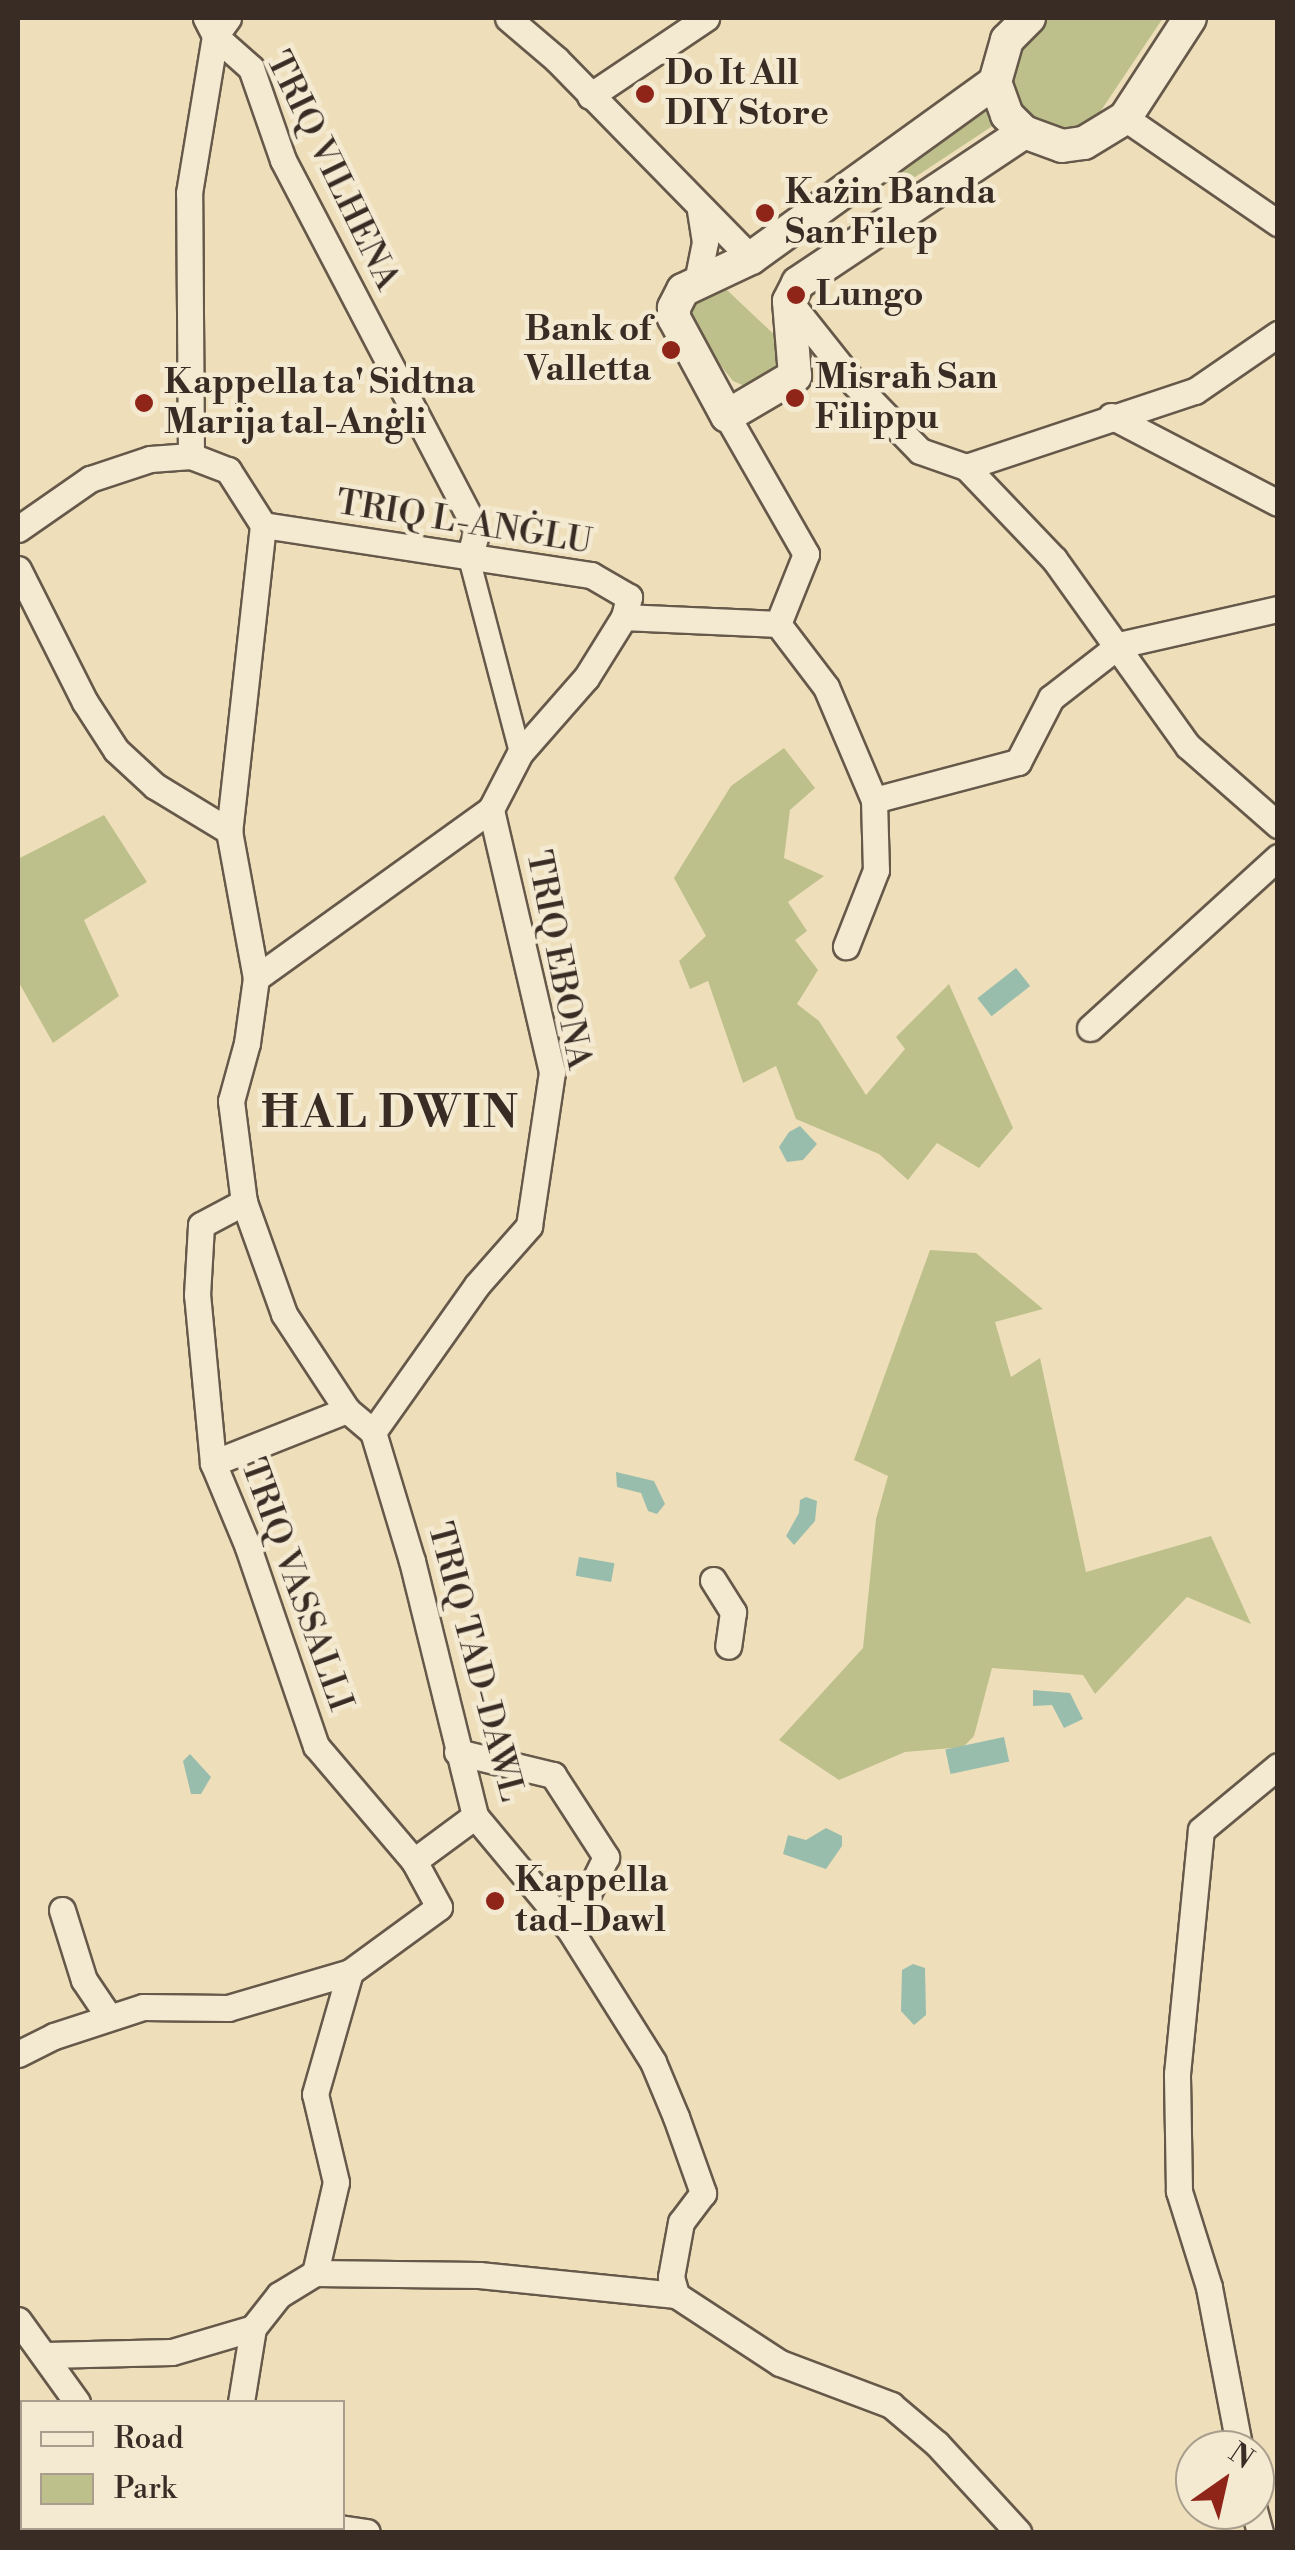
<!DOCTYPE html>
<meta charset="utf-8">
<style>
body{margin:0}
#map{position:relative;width:1295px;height:2550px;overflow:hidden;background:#eedfba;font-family:"Libre Bodoni",serif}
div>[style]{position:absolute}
.green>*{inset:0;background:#bec08c}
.water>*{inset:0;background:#99bdad;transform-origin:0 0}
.roads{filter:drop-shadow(2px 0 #66594a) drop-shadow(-2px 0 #66594a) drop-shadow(0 2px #66594a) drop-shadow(0 -2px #66594a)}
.pedestrian>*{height:20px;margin:-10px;padding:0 10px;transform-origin:10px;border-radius:10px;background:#f4ead2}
.minor>*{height:25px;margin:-12.5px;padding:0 12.5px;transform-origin:12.5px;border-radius:12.5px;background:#f4ead2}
.tertiary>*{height:32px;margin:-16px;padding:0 16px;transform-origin:16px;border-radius:16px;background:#f4ead2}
.dots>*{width:28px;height:28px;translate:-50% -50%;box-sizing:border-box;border:5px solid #f4ead2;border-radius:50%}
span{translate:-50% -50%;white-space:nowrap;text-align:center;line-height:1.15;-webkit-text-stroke:9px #f4ead2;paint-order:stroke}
.poi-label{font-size:35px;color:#382c25;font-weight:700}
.left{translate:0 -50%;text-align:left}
.right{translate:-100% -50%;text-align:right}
.street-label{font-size:35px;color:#382c25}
.district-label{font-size:45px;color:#382c25;font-weight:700;letter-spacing:2.5px}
.frame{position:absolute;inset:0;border:20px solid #382c25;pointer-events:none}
.legend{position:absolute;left:20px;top:2400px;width:325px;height:130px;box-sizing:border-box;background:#f4ead2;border:2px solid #a99e8d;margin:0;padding:12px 18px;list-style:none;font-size:30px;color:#382c25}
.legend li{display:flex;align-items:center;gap:20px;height:50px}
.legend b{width:50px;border:2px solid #a99e8d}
.north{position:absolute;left:1175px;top:2430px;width:100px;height:100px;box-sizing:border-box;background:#f4ead2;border:2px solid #a99e8d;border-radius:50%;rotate:34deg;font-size:28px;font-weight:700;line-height:40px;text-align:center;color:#382c25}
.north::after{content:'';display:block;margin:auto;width:35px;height:45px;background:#8f2418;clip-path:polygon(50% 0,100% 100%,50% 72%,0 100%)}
</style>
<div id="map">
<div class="green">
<div style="clip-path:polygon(1045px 18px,1163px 18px,1098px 115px,1075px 131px,1061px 133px,1014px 112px,1010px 55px)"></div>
<div style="clip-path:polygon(990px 109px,997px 123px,897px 189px,887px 179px)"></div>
<div style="clip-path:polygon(727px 290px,781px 341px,784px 363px,747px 387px,733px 381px,696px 334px,689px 313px,696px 300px)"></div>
<div style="clip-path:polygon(784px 748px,815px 788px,790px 810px,784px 858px,824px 876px,788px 902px,807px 931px,795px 940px,818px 970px,797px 1004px,819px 1021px,866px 1095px,905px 1049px,896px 1037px,949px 984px,1013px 1128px,979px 1168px,937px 1143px,908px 1180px,879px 1154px,796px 1119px,776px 1066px,743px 1083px,708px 981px,690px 989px,679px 961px,706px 936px,674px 878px,731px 786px)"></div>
<div style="clip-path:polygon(104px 815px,147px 882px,84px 920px,119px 996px,53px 1043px,18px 981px,18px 859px)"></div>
<div style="clip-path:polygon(930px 1250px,976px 1253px,1043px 1309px,995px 1322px,1011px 1377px,1040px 1358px,1086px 1572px,1211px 1536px,1251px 1624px,1187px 1597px,1095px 1694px,1083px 1675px,992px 1668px,974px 1736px,963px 1747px,905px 1752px,839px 1780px,779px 1740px,863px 1648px,876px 1519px,888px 1476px,854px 1460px)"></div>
</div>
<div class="water">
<div style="left:1016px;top:968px;width:23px;height:49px;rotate:52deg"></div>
<div style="clip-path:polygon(800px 1126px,817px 1144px,803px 1160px,787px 1162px,779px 1147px,789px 1132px)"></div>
<div style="clip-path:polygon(616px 1472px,654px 1481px,665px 1504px,657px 1514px,648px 1511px,641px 1493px,617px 1487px)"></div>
<div style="clip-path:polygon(806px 1497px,817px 1501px,815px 1521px,794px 1545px,786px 1536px,799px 1513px,800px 1500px)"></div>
<div style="left:579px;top:1557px;width:36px;height:19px;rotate:10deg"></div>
<div style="clip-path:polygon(1033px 1690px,1070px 1693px,1083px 1719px,1064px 1728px,1052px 1705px,1033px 1706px)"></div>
<div style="left:1004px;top:1737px;width:25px;height:60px;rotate:78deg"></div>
<div style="clip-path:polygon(190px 1754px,211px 1777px,201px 1794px,191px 1794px,183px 1761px)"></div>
<div style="clip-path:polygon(826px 1828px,842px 1836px,842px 1846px,826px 1869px,783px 1854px,788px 1835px,806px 1840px)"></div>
<div style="clip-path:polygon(913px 1964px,925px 1968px,926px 2015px,914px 2025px,901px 2011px,902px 1970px)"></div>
</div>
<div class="roads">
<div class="pedestrian">
<div style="left:469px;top:558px;width:202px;rotate:75.3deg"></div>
</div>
<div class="minor">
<div style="left:206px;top:18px;width:20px;rotate:63deg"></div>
<div style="left:215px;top:36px;width:48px;rotate:41.6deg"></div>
<div style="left:251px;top:68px;width:97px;rotate:70.8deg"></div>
<div style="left:283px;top:160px;width:419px;rotate:62.4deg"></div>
<div style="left:477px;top:531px;width:28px;rotate:107deg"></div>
<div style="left:508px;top:18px;width:63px;rotate:40.5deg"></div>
<div style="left:556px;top:59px;width:279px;rotate:45.6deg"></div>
<div style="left:590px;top:96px;width:140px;rotate:-33.9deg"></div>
<div style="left:1125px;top:118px;width:186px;rotate:34.5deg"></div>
<div style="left:697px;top:282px;width:41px;rotate:-78.7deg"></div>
<div style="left:705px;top:242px;width:33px;rotate:-99deg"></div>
<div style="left:789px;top:301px;width:106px;rotate:51.5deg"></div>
<div style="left:855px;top:384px;width:93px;rotate:45.9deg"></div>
<div style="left:920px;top:451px;width:49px;rotate:19.2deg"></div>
<div style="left:966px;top:467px;width:127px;rotate:46.3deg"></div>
<div style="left:1054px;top:559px;width:230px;rotate:54.4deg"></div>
<div style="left:1188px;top:746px;width:120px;rotate:41.3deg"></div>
<div style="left:727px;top:416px;width:159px;rotate:60.2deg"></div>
<div style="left:806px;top:554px;width:75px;rotate:111.8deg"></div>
<div style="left:1111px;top:416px;width:188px;rotate:27.5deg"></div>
<div style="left:191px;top:456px;width:263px;rotate:-90.4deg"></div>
<div style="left:189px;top:193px;width:159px;rotate:-80.6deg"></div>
<div style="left:215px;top:36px;width:22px;rotate:-54deg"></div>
<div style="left:966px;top:467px;width:241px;rotate:-18.4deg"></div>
<div style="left:1195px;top:391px;width:101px;rotate:-34.5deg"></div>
<div style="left:263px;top:525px;width:332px;rotate:8.7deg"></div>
<div style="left:591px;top:575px;width:44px;rotate:30.1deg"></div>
<div style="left:629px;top:597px;width:21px;rotate:104deg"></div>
<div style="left:18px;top:529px;width:88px;rotate:-34.8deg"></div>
<div style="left:90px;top:479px;width:63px;rotate:-18.4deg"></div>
<div style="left:150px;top:459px;width:41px;rotate:-4.2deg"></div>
<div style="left:191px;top:456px;width:40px;rotate:21deg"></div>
<div style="left:228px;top:470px;width:65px;rotate:57.5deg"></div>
<div style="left:263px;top:525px;width:308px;rotate:96.3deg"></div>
<div style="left:229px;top:831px;width:149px;rotate:79.6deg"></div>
<div style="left:256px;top:978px;width:66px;rotate:97.9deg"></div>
<div style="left:247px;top:1043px;width:60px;rotate:105.4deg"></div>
<div style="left:231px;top:1101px;width:102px;rotate:82.7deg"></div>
<div style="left:244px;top:1202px;width:119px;rotate:70.3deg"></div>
<div style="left:284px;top:1314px;width:115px;rotate:56.7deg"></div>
<div style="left:347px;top:1410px;width:34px;rotate:40deg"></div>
<div style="left:373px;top:1432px;width:135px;rotate:73.2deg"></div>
<div style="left:412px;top:1561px;width:263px;rotate:76.1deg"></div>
<div style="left:475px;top:1816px;width:148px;rotate:50.2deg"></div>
<div style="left:570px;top:1930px;width:156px;rotate:57.8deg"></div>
<div style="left:653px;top:2062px;width:60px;rotate:67.3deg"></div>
<div style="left:676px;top:2117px;width:81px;rotate:70.4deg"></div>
<div style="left:703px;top:2193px;width:36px;rotate:127deg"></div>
<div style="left:681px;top:2222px;width:56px;rotate:100.3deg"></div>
<div style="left:671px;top:2277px;width:19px;rotate:74deg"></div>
<div style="left:18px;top:569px;width:149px;rotate:63.3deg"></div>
<div style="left:85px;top:702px;width:57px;rotate:57.1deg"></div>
<div style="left:116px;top:750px;width:53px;rotate:42.7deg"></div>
<div style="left:155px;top:786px;width:87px;rotate:31.3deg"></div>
<div style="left:778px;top:624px;width:79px;rotate:52.7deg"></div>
<div style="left:826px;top:687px;width:123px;rotate:67deg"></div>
<div style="left:874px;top:800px;width:70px;rotate:88.4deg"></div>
<div style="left:876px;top:870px;width:82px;rotate:111.5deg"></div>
<div style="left:874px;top:800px;width:149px;rotate:-14.8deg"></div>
<div style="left:1018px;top:762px;width:72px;rotate:-62.7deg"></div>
<div style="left:1051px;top:698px;width:86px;rotate:-37.9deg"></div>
<div style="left:1119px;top:645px;width:163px;rotate:-12.8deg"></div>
<div style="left:256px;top:978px;width:289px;rotate:-35.7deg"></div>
<div style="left:491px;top:809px;width:63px;rotate:-62.6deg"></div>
<div style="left:520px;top:753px;width:100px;rotate:-48.7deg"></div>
<div style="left:586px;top:678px;width:72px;rotate:-58.1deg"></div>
<div style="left:624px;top:617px;width:154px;rotate:2.6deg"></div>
<div style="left:1090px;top:1028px;width:254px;rotate:-42.3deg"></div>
<div style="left:373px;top:1432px;width:180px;rotate:-54.7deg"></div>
<div style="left:477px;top:1285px;width:79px;rotate:-48.6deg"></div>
<div style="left:529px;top:1226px;width:156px;rotate:-81.5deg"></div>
<div style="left:552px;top:1072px;width:270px;rotate:-103.1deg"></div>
<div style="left:213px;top:1463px;width:144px;rotate:-21.6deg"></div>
<div style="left:713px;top:1580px;width:38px;rotate:58deg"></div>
<div style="left:733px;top:1612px;width:34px;rotate:98deg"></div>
<div style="left:457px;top:1752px;width:99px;rotate:13.5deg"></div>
<div style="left:553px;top:1775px;width:98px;rotate:57.1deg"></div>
<div style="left:606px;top:1857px;width:81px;rotate:116.3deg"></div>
<div style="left:414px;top:1861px;width:76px;rotate:-36.4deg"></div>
<div style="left:62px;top:1910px;width:73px;rotate:72.6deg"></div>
<div style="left:84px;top:1980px;width:45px;rotate:56deg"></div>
<div style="left:18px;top:2054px;width:40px;rotate:-26.6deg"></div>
<div style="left:54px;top:2036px;width:94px;rotate:-18deg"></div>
<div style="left:143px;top:2007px;width:85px;rotate:0.7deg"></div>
<div style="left:228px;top:2008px;width:127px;rotate:-16.4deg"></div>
<div style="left:350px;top:1972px;width:110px;rotate:-36.1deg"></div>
<div style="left:439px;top:1907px;width:52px;rotate:-118.5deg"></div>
<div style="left:414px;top:1861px;width:151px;rotate:-130.4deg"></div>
<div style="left:316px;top:1746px;width:210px;rotate:-108.9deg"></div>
<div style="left:248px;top:1547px;width:91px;rotate:-112.6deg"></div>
<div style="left:213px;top:1463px;width:169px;rotate:-95.4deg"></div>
<div style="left:197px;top:1295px;width:70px;rotate:-86.7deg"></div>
<div style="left:201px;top:1225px;width:49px;rotate:-28.1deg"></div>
<div style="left:315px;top:2273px;width:93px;rotate:-77deg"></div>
<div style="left:336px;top:2182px;width:90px;rotate:-103.4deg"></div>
<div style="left:315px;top:2094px;width:127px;rotate:-74deg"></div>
<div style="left:18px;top:2320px;width:101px;rotate:54.3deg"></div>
<div style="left:46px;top:2355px;width:126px;rotate:-1.4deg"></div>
<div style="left:172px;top:2352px;width:84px;rotate:-16.5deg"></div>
<div style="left:253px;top:2328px;width:42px;rotate:-51.8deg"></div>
<div style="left:279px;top:2295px;width:42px;rotate:-31.4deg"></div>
<div style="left:315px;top:2273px;width:164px;rotate:0.7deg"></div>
<div style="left:479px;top:2275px;width:198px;rotate:5.8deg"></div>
<div style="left:676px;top:2295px;width:124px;rotate:33.2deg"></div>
<div style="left:780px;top:2363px;width:119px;rotate:20.7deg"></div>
<div style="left:891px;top:2405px;width:60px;rotate:40.3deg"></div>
<div style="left:937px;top:2444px;width:120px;rotate:47.4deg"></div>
<div style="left:241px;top:2402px;width:75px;rotate:-80.8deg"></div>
<div style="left:1240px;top:2450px;width:166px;rotate:-100.8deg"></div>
<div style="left:1209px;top:2287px;width:101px;rotate:-107.4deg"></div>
<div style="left:1179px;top:2191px;width:117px;rotate:-91deg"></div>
<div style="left:1177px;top:2074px;width:245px;rotate:-84.4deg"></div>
<div style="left:1201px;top:1830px;width:100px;rotate:-39.7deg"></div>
<div style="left:1254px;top:2510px;width:23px;rotate:75deg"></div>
<div style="left:338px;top:2528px;width:29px;rotate:8deg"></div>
<div style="left:79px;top:2532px;width:15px;rotate:-16deg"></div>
</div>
<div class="tertiary">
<div style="left:1029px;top:18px;width:31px;rotate:135deg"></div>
<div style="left:1007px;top:40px;width:44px;rotate:105.9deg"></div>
<div style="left:995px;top:82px;width:35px;rotate:70deg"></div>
<div style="left:1007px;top:115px;width:24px;rotate:45deg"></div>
<div style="left:1024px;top:132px;width:40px;rotate:20.2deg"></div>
<div style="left:1062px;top:146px;width:22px;rotate:-8deg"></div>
<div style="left:1084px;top:143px;width:48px;rotate:-31.4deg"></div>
<div style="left:1125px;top:118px;width:119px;rotate:-57deg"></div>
<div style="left:995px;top:82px;width:301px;rotate:144.2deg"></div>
<div style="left:751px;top:258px;width:75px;rotate:154.8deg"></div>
<div style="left:683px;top:290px;width:20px;rotate:117deg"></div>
<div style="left:674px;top:308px;width:10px;rotate:90deg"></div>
<div style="left:674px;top:318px;width:111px;rotate:61.6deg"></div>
<div style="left:727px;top:416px;width:79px;rotate:-30.5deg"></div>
<div style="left:795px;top:376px;width:75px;rotate:-94.6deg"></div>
<div style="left:789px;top:301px;width:20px;rotate:-63deg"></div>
<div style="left:798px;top:283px;width:272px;rotate:-33.7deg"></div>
</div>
</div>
<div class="dots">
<div style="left:645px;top:94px;background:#8f2418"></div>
<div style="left:765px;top:213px;background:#8f2418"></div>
<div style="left:796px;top:295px;background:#8f2418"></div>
<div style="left:671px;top:350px;background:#8f2418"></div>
<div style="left:795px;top:398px;background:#8f2418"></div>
<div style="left:144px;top:403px;background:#8f2418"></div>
<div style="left:495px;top:1901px;background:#8f2418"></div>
</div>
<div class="poi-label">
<span class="left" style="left:665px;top:94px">Do It All<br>DIY Store</span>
<span class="left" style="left:785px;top:213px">Każin Banda<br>San Filep</span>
<span class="left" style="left:816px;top:295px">Lungo</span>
<span class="right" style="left:651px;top:350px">Bank of<br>Valletta</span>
<span class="left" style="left:815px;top:398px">Misraħ San<br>Filippu</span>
<span class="left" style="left:164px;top:403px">Kappella ta' Sidtna<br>Marija tal-Anġli</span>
<span class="left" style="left:515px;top:1901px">Kappella<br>tad-Dawl</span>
</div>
<div class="street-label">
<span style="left:332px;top:171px;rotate:64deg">TRIQ VILHENA</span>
<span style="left:464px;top:523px;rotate:9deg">TRIQ L-ANĠLU</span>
<span style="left:558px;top:960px;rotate:79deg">TRIQ EBONA</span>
<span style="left:296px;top:1585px;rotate:70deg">TRIQ VASSALLI</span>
<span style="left:475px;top:1662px;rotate:75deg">TRIQ TAD-DAWL</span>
</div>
<div class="district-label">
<span style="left:391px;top:1114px">ĦAL DWIN</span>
</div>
<div class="frame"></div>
<ul class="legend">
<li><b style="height:12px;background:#f4ead2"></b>Road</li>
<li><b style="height:28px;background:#bec08c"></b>Park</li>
</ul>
<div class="north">N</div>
</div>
